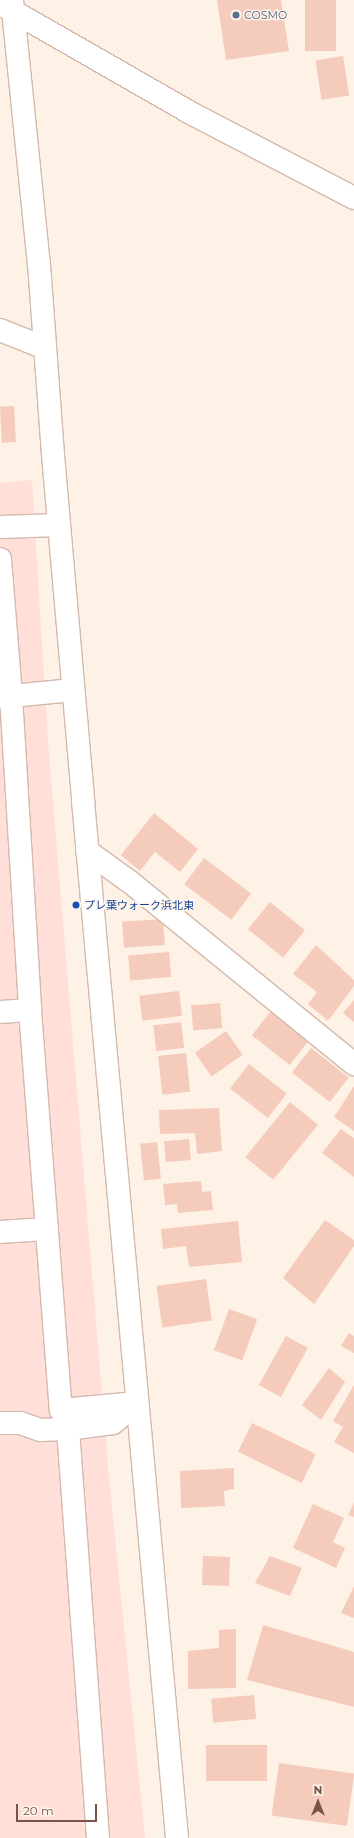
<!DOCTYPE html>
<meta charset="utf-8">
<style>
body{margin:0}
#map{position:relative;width:354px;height:1838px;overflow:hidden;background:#fef1e5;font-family:Montserrat,"Noto Sans JP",sans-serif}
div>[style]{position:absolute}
.commercial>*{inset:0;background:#ffdfd8}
.building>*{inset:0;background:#f5cbbb;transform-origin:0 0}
.roads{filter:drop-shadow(1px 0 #d3b9ad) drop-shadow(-1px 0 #d3b9ad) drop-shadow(0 1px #d3b9ad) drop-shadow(0 -1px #d3b9ad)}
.minor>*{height:22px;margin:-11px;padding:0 11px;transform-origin:11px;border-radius:11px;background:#fff}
.dots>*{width:11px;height:11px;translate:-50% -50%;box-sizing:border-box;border:2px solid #fff6ed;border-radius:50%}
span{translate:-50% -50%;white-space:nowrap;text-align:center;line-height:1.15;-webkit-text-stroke:3px #fff6ed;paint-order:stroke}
.service-label{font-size:11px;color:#4e5e75}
.left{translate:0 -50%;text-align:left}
.transit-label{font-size:11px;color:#164399}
.north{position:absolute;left:298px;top:1782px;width:40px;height:40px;-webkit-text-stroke:3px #fff6ed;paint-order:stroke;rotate:0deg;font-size:11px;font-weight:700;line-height:16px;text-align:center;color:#795448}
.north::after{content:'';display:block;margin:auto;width:14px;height:18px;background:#795448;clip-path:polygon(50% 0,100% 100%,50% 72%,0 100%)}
.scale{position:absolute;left:16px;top:1804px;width:81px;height:18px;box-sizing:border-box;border:2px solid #795448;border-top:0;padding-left:5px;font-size:12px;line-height:14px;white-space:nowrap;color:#795448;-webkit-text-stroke:3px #fff6ed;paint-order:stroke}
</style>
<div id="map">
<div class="commercial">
<div style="clip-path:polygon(32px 480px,48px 742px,108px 1466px,145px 1838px,0 1838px,0 483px)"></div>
</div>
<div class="building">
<div style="clip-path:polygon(217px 0,281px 0,289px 51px,226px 60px)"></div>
<div style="left:305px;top:0;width:31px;height:51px"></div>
<div style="left:343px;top:56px;width:40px;height:28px;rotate:81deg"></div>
<div style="left:14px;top:406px;width:36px;height:14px;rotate:87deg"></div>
<div style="clip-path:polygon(154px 813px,198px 849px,180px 872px,155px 852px,140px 871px,121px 855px)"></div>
<div style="left:204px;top:858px;width:59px;height:33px;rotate:37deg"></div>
<div style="left:270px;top:902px;width:45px;height:35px;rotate:39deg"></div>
<div style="left:163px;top:919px;width:26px;height:41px;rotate:86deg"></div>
<div style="clip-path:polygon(316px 945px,354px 980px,354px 986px,328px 1021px,308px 1004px,317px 992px,293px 974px)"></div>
<div style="left:169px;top:952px;width:25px;height:41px;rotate:85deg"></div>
<div style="left:179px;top:991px;width:25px;height:40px;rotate:83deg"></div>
<div style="clip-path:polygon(354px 1000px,354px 1022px,343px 1013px)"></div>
<div style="left:220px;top:1003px;width:25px;height:29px;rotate:85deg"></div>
<div style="left:271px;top:1011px;width:48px;height:31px;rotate:38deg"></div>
<div style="left:181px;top:1022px;width:26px;height:28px;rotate:83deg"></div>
<div style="left:226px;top:1031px;width:29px;height:38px;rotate:55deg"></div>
<div style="left:311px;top:1048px;width:48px;height:31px;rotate:38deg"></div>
<div style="left:186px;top:1053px;width:39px;height:28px;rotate:84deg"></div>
<div style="left:249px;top:1064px;width:48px;height:31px;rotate:38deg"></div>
<div style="clip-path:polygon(354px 1086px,354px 1131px,334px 1117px)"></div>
<div style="left:290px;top:1102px;width:36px;height:71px;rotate:39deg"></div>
<div style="clip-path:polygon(219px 1108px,222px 1151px,197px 1154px,195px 1133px,160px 1134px,159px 1110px)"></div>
<div style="clip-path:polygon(341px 1129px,354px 1138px,354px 1177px,322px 1153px)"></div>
<div style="left:189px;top:1139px;width:21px;height:25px;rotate:85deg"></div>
<div style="left:157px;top:1142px;width:37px;height:17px;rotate:84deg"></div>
<div style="clip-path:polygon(201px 1181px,202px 1192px,211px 1191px,213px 1210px,178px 1213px,177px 1204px,165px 1205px,163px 1184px)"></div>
<div style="clip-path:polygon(325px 1220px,354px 1240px,354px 1246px,314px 1304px,283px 1278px)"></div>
<div style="clip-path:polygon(238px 1221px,242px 1262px,189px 1267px,186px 1246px,163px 1249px,161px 1229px)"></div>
<div style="left:206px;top:1279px;width:42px;height:50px;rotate:82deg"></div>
<div style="left:229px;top:1309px;width:30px;height:44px;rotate:20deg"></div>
<div style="clip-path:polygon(349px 1333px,354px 1336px,354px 1353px,341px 1346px)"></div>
<div style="left:286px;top:1336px;width:25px;height:56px;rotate:29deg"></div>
<div style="clip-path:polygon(329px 1368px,345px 1382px,321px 1420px,302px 1405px)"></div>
<div style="clip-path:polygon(354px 1385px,354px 1453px,334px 1442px,343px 1427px,333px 1421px)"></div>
<div style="left:252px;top:1423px;width:71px;height:32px;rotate:26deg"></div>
<div style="clip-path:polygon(234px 1468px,234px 1489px,224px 1491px,225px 1506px,181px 1508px,180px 1471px)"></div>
<div style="clip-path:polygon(354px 1503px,354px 1517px,348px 1515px)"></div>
<div style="clip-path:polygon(313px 1504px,344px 1518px,333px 1542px,345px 1548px,336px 1568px,293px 1548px)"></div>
<div style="left:203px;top:1556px;width:27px;height:29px;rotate:2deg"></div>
<div style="clip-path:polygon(270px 1556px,302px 1568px,290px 1596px,255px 1583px)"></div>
<div style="clip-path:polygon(354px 1586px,354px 1618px,341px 1613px)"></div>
<div style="clip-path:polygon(263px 1625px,354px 1652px,354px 1707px,247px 1680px)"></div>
<div style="clip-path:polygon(236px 1629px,236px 1688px,188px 1689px,188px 1651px,219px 1648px,219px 1630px)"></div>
<div style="left:254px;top:1695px;width:24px;height:43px;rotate:85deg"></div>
<div style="left:267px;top:1745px;width:36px;height:61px;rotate:90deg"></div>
<div style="left:279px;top:1763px;width:76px;height:53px;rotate:8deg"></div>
</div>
<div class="roads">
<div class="minor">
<div style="left:12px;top:0;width:265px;rotate:84.2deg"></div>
<div style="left:39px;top:264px;width:192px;rotate:85.8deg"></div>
<div style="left:53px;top:455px;width:347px;rotate:85deg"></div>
<div style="left:83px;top:801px;width:1041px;rotate:84.82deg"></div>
<div style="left:4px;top:6px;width:211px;rotate:29.8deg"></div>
<div style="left:187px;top:111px;width:188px;rotate:27.5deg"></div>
<div style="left:0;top:330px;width:48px;rotate:21.8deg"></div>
<div style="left:0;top:527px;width:59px;rotate:-1.9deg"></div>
<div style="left:0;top:559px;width:137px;rotate:85.4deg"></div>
<div style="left:11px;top:696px;width:315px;rotate:86.5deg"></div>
<div style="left:0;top:697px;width:73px;rotate:-5.5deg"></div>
<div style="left:87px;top:851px;width:53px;rotate:35.8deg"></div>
<div style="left:130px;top:882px;width:289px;rotate:39.1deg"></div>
<div style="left:0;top:1012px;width:30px;rotate:-4deg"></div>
<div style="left:30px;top:1010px;width:401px;rotate:85.6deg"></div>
<div style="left:61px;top:1410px;width:76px;rotate:-5.3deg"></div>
<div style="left:0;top:1232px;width:47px;rotate:-3.7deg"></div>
<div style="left:0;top:1423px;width:20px"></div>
<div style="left:20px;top:1423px;width:21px;rotate:19deg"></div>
<div style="left:40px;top:1430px;width:28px;rotate:-2deg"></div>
<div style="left:68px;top:1429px;width:410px;rotate:85.8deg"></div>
<div style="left:68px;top:1429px;width:45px;rotate:-7.6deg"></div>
<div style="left:113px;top:1423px;width:31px;rotate:-40deg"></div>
</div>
</div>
<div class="dots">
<div style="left:236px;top:15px;background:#5c6f8a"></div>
<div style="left:76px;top:905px;background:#1a4fb4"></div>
</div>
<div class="service-label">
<span class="left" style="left:244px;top:15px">COSMO</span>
</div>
<div class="transit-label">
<span class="left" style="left:84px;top:905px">プレ葉ウォーク浜北東</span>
</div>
<div class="north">N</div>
<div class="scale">20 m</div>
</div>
